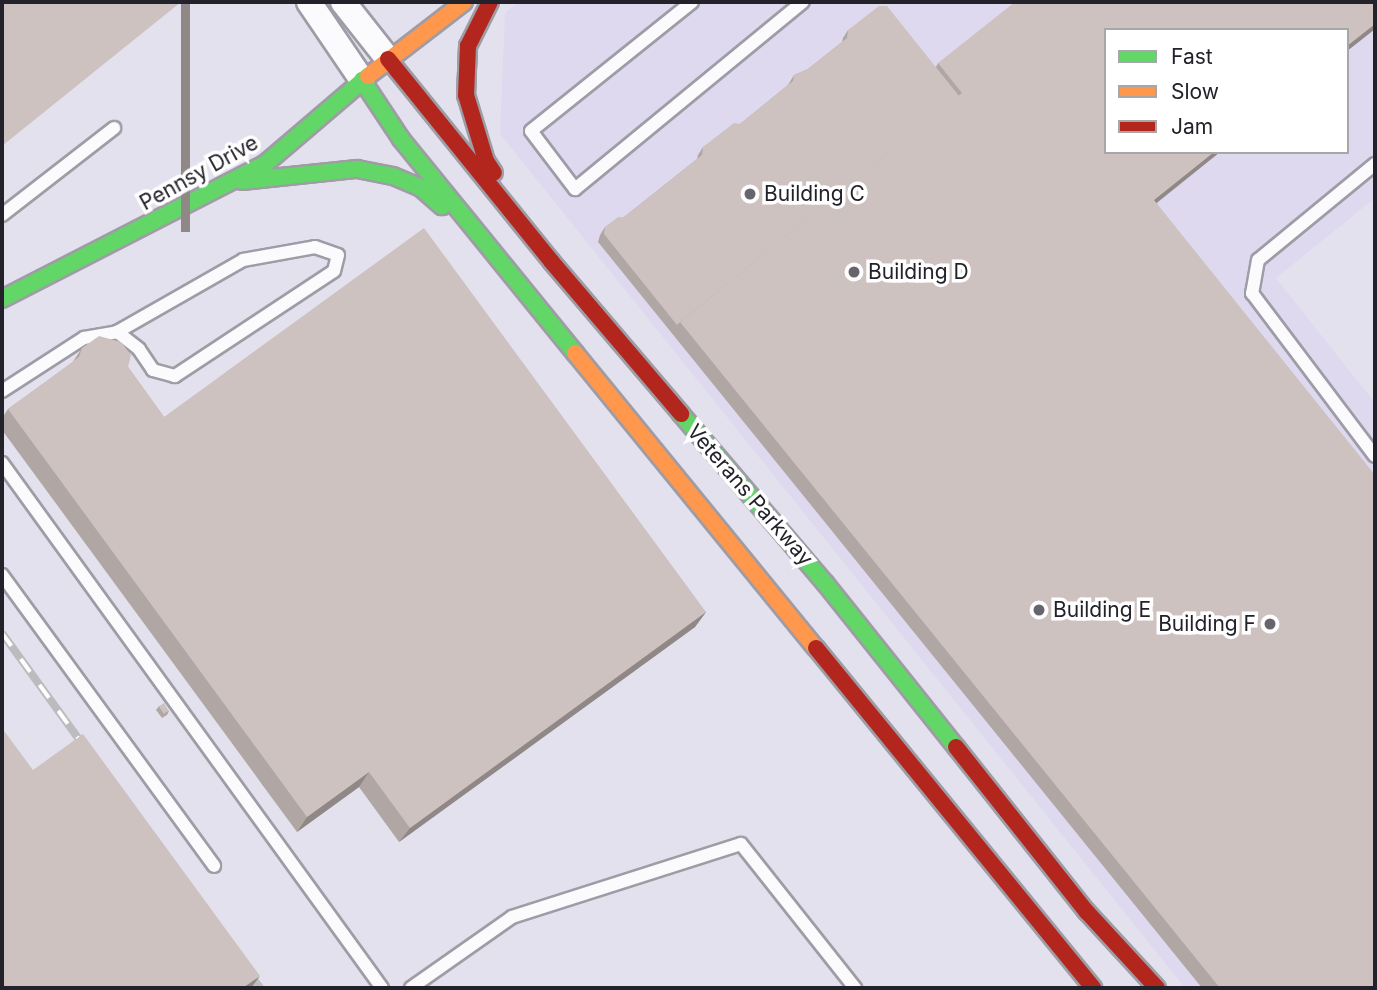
<!DOCTYPE html>
<style>
body{margin:0}
#map{position:relative;width:1377px;height:990px;overflow:hidden;background:#e4e1ee;font-family:Inter,sans-serif}
div>[style]{position:absolute}
.built>*{inset:0;background:#ded9ef}
.roads{filter:drop-shadow(2px 0 #9e9ca5) drop-shadow(-2px 0 #9e9ca5) drop-shadow(0 2px #9e9ca5) drop-shadow(0 -2px #9e9ca5)}
.lane>*{height:12px;margin:-6px;padding:0 6px;transform-origin:6px;border-radius:6px;background:#fbfafc}
.street>*{height:24px;margin:-12px;padding:0 12px;transform-origin:12px;border-radius:12px;background:#fbfafc}
.fast>*{height:16px;margin:-8px;padding:0 8px;transform-origin:8px;border-radius:8px;background:#63d668}
.slow>*{height:16px;margin:-8px;padding:0 8px;transform-origin:8px;border-radius:8px;background:#ff974d}
.jam>*{height:16px;margin:-8px;padding:0 8px;transform-origin:8px;border-radius:8px;background:#b3261e}
.rail>*{height:8px;margin-top:-4px;transform-origin:0;background:repeating-linear-gradient(90deg,#fff 0 16px,#bcbbbe 0 32px);box-sizing:border-box;border-block:2px solid #bcbbbe}
.wall>*{inset:0;background:#b0a7a5}
.shaded-wall>*{inset:0;background:#908886;transform-origin:0 0}
.building>*{inset:0;background:#cdc2c0;transform-origin:0 0}
.dots>*{width:19px;height:19px;translate:-50% -50%;box-sizing:border-box;border:4px solid #fff;border-radius:50%}
span{translate:-50% -50%;white-space:nowrap;text-align:center;line-height:1.15;-webkit-text-stroke:7px #fff;paint-order:stroke}
.street-label{font-size:21px;color:#232129}
.poi-label{font-size:21px;color:#232129}
.left{translate:0 -50%;text-align:left}
.right{translate:-100% -50%;text-align:right}
.frame{position:absolute;inset:0;border:4px solid #232129;pointer-events:none}
.legend{position:absolute;left:1104px;top:28px;width:245px;height:126px;box-sizing:border-box;background:#fff;border:2px solid #a7a6a9;margin:0;padding:9px 12px;list-style:none;font-size:21px;color:#232129}
.legend li{display:flex;align-items:center;gap:14px;height:35px}
.legend b{width:35px;border:2px solid #a7a6a9}
</style>
<div id="map">
<div class="built">
<div style="clip-path:polygon(evenodd,519px 2px,1375px 2px,1375px 198px,1276px 278px,1375px 403px,1375px 988px,1185px 988px,500px 134px,505px 13px,519px 2px,1106px 30px,1347px 30px,1347px 152px,1106px 152px,1106px 30px)"></div>
</div>
<div class="roads">
<div class="lane">
<div style="left:692px;top:2px;width:206px;rotate:141.3deg"></div>
<div style="left:531px;top:131px;width:73px;rotate:52.8deg"></div>
<div style="left:575px;top:189px;width:295px;rotate:-39.4deg"></div>
<div style="left:1375px;top:164px;width:151px;rotate:140.6deg"></div>
<div style="left:1258px;top:260px;width:34px;rotate:100deg"></div>
<div style="left:1252px;top:293px;width:204px;rotate:53deg"></div>
<div style="left:2px;top:215px;width:142px;rotate:-37.8deg"></div>
<div style="left:2px;top:391px;width:98px;rotate:-32.9deg"></div>
<div style="left:84px;top:338px;width:34px;rotate:-10deg"></div>
<div style="left:117px;top:332px;width:145px;rotate:-29.7deg"></div>
<div style="left:243px;top:260px;width:73px;rotate:-10.2deg"></div>
<div style="left:315px;top:247px;width:24px;rotate:19deg"></div>
<div style="left:338px;top:255px;width:16px;rotate:104deg"></div>
<div style="left:334px;top:271px;width:191px;rotate:146.6deg"></div>
<div style="left:175px;top:376px;width:23px;rotate:-165deg"></div>
<div style="left:153px;top:370px;width:25px;rotate:-124deg"></div>
<div style="left:139px;top:349px;width:28px;rotate:-142deg"></div>
<div style="left:2px;top:463px;width:648px;rotate:54.1deg"></div>
<div style="left:2px;top:575px;width:360px;rotate:53.9deg"></div>
<div style="left:411px;top:988px;width:123px;rotate:-35.1deg"></div>
<div style="left:512px;top:917px;width:240px;rotate:-17.7deg"></div>
<div style="left:741px;top:844px;width:184px;rotate:51.6deg"></div>
</div>
<div class="street">
<div style="left:309px;top:2px;width:94px;rotate:55.8deg"></div>
<div style="left:343px;top:2px;width:73px;rotate:51.7deg"></div>
</div>
<div class="fast">
<div style="left:362px;top:80px;width:71px;rotate:56.5deg"></div>
<div style="left:401px;top:139px;width:276px;rotate:50.9deg"></div>
<div style="left:242px;top:181px;width:116px;rotate:-6deg"></div>
<div style="left:357px;top:169px;width:37px;rotate:11deg"></div>
<div style="left:393px;top:176px;width:30px;rotate:23deg"></div>
<div style="left:421px;top:188px;width:28px;rotate:41deg"></div>
<div style="left:2px;top:299px;width:296px;rotate:-27.2deg"></div>
<div style="left:265px;top:164px;width:135px;rotate:-40.5deg"></div>
<div style="left:681px;top:414px;width:222px;rotate:49.6deg"></div>
<div style="left:825px;top:583px;width:210px;rotate:51.4deg"></div>
</div>
<div class="slow">
<div style="left:368px;top:76px;width:121px;rotate:-37.6deg"></div>
<div style="left:575px;top:353px;width:381px;rotate:50.8deg"></div>
</div>
<div class="jam">
<div style="left:490px;top:2px;width:49px;rotate:116.6deg"></div>
<div style="left:468px;top:46px;width:49px;rotate:92.3deg"></div>
<div style="left:466px;top:95px;width:69px;rotate:73.1deg"></div>
<div style="left:486px;top:161px;width:14px;rotate:56deg"></div>
<div style="left:388px;top:59px;width:260px;rotate:51.1deg"></div>
<div style="left:551px;top:261px;width:201px;rotate:49.6deg"></div>
<div style="left:816px;top:648px;width:439px;rotate:50.8deg"></div>
<div style="left:956px;top:747px;width:211px;rotate:51.6deg"></div>
<div style="left:1087px;top:912px;width:103px;rotate:47.4deg"></div>
</div>
</div>
<div class="rail">
<div style="left:2px;top:633px;width:148px;rotate:54.1deg"></div>
<div style="left:243px;top:966px;width:28px;rotate:52deg"></div>
</div>
<div class="wall">
<div style="clip-path:polygon(1375px 2px,1375px 29px,1347px 51px,1347px 30px,1106px 152px,1220px 152px,1157px 203px,1375px 988px,1202px 988px,598px 242px,600px 235px,605px 227px,624px 217px,697px 159px,698px 155px,703px 147px,740px 124px,788px 85px,794px 75px,808px 69px,842px 42px,843px 38px,848px 30px,936px 67px,938px 63px)"></div>
<div style="clip-path:polygon(82px 348px,128px 367px,164px 417px,706px 612px,695px 627px,399px 842px,359px 787px,297px 832px,2px 430px,2px 418px,8px 409px,72px 363px)"></div>
<div style="clip-path:polygon(159px 706px,169px 711px,167px 715px,162px 718px,156px 710px)"></div>
</div>
<div class="shaded-wall">
<div style="left:181px;top:2px;width:9px;height:230px"></div>
<div style="clip-path:polygon(1375px 24px,1375px 29px,1347px 51px,1347px 46px)"></div>
<div style="clip-path:polygon(1214px 152px,1220px 152px,1146px 211px,1154px 200px)"></div>
<div style="clip-path:polygon(706px 612px,695px 627px,399px 842px,410px 828px)"></div>
<div style="clip-path:polygon(369px 772px,359px 787px,297px 832px,307px 817px)"></div>
<div style="clip-path:polygon(260px 976px,251px 988px,242px 988px)"></div>
</div>
<div class="building">
<div style="clip-path:polygon(2px 2px,181px 2px,2px 146px)"></div>
<div style="clip-path:polygon(1015px 2px,1375px 2px,1375px 24px,1347px 46px,1347px 30px,1106px 30px,1106px 152px,1214px 152px,1154px 200px,1375px 475px,1375px 988px,1220px 988px,680px 322px,962px 93px,938px 63px)"></div>
<div style="clip-path:polygon(879px 6px,887px 6px,959px 96px,680px 322px,677px 325px,604px 234px,605px 227px,618px 217px,624px 217px,702px 155px,703px 147px,734px 123px,740px 124px,793px 81px,794px 75px,808px 69px,847px 38px,848px 30px)"></div>
<div style="clip-path:polygon(424px 228px,706px 612px,410px 828px,369px 772px,307px 817px,8px 409px,79px 357px,82px 348px,99px 336px,121px 342px,131px 355px,128px 367px,164px 417px)"></div>
<div style="left:164px;top:703px;width:9px;height:6px;rotate:58deg"></div>
<div style="clip-path:polygon(2px 728px,33px 770px,83px 734px,260px 976px,242px 988px,2px 988px)"></div>
</div>
<div class="dots">
<div style="left:750px;top:194px;background:#67646e"></div>
<div style="left:854px;top:272px;background:#67646e"></div>
<div style="left:1039px;top:610px;background:#67646e"></div>
<div style="left:1270px;top:624px;background:#67646e"></div>
</div>
<div class="street-label">
<span style="left:199px;top:173px;rotate:-29deg">Pennsy Drive</span>
<span style="left:750px;top:495px;rotate:49deg">Veterans Parkway</span>
</div>
<div class="poi-label">
<span class="left" style="left:764px;top:194px">Building C</span>
<span class="left" style="left:868px;top:272px">Building D</span>
<span class="left" style="left:1053px;top:610px">Building E</span>
<span class="right" style="left:1256px;top:624px">Building F</span>
</div>
<div class="frame"></div>
<ul class="legend">
<li><b style="height:9px;background:#63d668"></b>Fast</li>
<li><b style="height:9px;background:#ff974d"></b>Slow</li>
<li><b style="height:9px;background:#b3261e"></b>Jam</li>
</ul>
</div>
